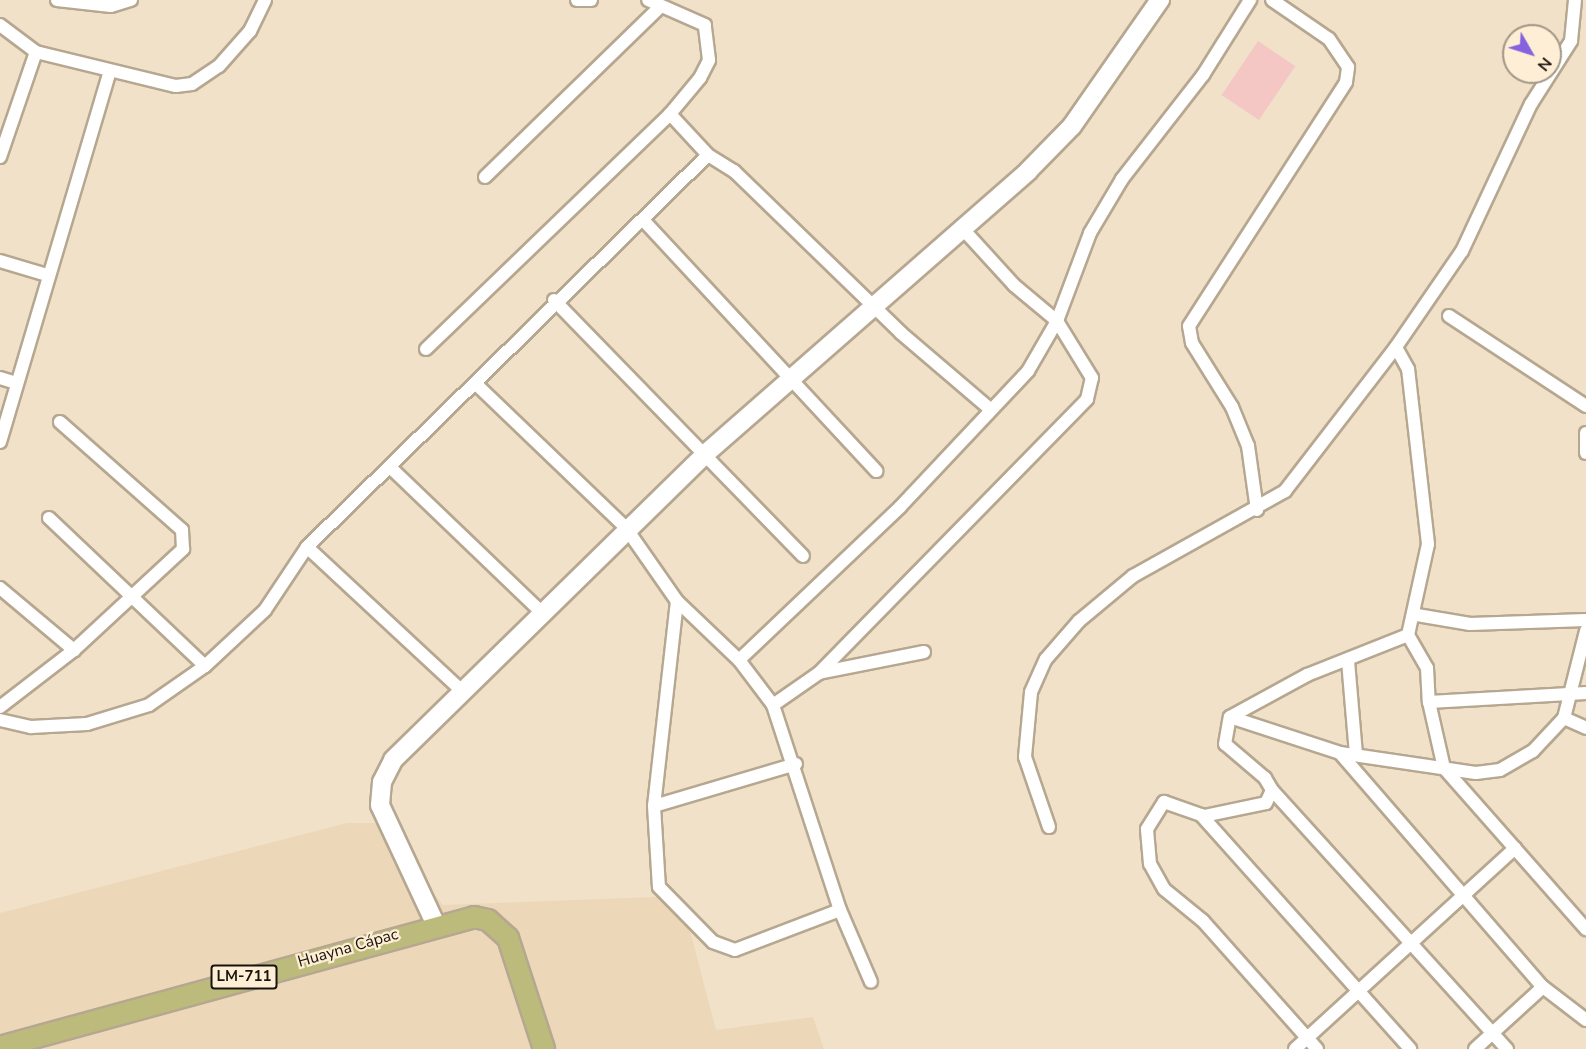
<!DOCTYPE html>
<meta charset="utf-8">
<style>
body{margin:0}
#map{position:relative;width:1586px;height:1049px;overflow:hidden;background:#f1e1c9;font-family:"Nunito Sans",sans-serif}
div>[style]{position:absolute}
.built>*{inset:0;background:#ecd8b9}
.green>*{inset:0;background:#f4c7c5;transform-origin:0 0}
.roads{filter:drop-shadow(2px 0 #b6a790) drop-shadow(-2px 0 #b6a790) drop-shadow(0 2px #b6a790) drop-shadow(0 -2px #b6a790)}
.street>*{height:12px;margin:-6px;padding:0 6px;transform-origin:6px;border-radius:6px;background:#fff}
.secondary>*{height:18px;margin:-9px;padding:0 9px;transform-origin:9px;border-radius:9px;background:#fff}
.primary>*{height:20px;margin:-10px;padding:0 10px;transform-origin:10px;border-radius:10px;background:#bdbb7c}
span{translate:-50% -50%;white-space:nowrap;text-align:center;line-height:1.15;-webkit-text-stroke:4.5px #feeed6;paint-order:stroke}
.shield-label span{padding:2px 4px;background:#feeed6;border:2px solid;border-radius:4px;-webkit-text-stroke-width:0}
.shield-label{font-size:15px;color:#19140b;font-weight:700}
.street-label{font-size:16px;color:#19140b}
.north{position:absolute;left:1502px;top:24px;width:60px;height:60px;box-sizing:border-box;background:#feeed6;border:2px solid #a29785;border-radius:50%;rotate:129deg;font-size:16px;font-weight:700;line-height:24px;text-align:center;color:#19140b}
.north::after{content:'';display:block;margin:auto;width:21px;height:27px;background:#8563de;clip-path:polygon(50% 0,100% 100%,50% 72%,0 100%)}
</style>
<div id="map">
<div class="built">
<div style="clip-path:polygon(347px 823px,375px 823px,443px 905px,681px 896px,716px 1030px,813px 1017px,824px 1049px,0 1049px,0 913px)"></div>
</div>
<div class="green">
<div style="left:1258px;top:41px;width:45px;height:65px;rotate:34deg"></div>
</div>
<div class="roads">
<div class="street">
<div style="left:57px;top:0;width:54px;rotate:6.3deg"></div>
<div style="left:111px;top:6px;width:21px;rotate:-17deg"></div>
<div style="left:577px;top:0;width:14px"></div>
<div style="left:0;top:25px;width:45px;rotate:36.9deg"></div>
<div style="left:36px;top:52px;width:144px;rotate:13.7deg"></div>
<div style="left:176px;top:86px;width:16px;rotate:-7deg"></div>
<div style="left:192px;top:84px;width:32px;rotate:-34deg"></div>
<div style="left:219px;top:66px;width:47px;rotate:-48.5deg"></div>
<div style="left:250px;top:31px;width:34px;rotate:-64deg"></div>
<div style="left:708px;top:155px;width:31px;rotate:32deg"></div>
<div style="left:734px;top:171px;width:233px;rotate:44.1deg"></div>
<div style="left:901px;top:333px;width:117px;rotate:40.5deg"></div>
<div style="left:0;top:157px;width:111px;rotate:-71.1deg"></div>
<div style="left:485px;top:177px;width:243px;rotate:-44.2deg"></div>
<div style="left:645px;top:222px;width:340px;rotate:47.1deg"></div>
<div style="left:0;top:261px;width:49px;rotate:16.6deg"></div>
<div style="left:554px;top:300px;width:357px;rotate:45.8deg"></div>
<div style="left:1449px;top:316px;width:164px;rotate:33.3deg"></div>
<div style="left:426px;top:349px;width:339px;rotate:-43.9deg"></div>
<div style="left:670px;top:114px;width:47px;rotate:-50.2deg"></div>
<div style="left:700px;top:78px;width:20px;rotate:-63deg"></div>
<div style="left:709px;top:60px;width:35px;rotate:-97deg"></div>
<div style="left:705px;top:25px;width:62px;rotate:-156.3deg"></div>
<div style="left:0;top:378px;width:17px;rotate:17deg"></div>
<div style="left:476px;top:384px;width:208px;rotate:43.8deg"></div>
<div style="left:626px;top:528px;width:89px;rotate:55.1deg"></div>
<div style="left:677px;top:601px;width:86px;rotate:43.6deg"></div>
<div style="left:739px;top:660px;width:56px;rotate:52.9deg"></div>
<div style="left:773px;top:705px;width:216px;rotate:71.9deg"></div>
<div style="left:840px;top:910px;width:78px;rotate:66.7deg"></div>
<div style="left:1586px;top:433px;width:20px;rotate:90deg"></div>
<div style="left:0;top:442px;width:387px;rotate:-73.5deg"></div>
<div style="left:391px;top:468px;width:209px;rotate:43.8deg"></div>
<div style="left:1257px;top:510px;width:65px;rotate:-98deg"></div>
<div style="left:1248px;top:446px;width:42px;rotate:-112.3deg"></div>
<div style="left:1232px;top:407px;width:75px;rotate:-122deg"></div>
<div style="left:1192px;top:343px;width:17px;rotate:-100deg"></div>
<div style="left:1189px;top:326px;width:290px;rotate:-57.2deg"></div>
<div style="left:1346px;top:82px;width:15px;rotate:-82deg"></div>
<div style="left:1348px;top:67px;width:34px;rotate:-124deg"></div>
<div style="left:1329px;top:39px;width:69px;rotate:-145.6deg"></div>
<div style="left:49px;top:518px;width:215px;rotate:43.5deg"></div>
<div style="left:307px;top:547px;width:210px;rotate:42.9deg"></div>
<div style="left:0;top:588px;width:97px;rotate:40deg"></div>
<div style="left:677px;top:601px;width:206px;rotate:96.4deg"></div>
<div style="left:654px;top:806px;width:81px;rotate:86.5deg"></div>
<div style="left:659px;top:887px;width:77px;rotate:45.5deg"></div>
<div style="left:713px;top:942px;width:23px;rotate:20deg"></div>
<div style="left:735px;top:950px;width:112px;rotate:-20.9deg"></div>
<div style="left:1417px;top:615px;width:54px;rotate:9.6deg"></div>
<div style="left:1470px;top:624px;width:116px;rotate:-2deg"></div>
<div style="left:1408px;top:635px;width:38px;rotate:60deg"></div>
<div style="left:1427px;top:668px;width:34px;rotate:87deg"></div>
<div style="left:924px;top:652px;width:107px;rotate:168.7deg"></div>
<div style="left:819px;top:673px;width:383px;rotate:-45.6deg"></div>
<div style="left:1087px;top:399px;width:22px;rotate:-77deg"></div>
<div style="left:1092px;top:378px;width:67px;rotate:-121.6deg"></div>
<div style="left:1057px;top:321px;width:56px;rotate:-140.1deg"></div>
<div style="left:1014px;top:285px;width:79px;rotate:-132.4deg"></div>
<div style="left:739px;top:660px;width:222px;rotate:-43.5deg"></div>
<div style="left:900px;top:507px;width:187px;rotate:-46.7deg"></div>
<div style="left:1028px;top:371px;width:58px;rotate:-59.9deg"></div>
<div style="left:1057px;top:321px;width:94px;rotate:-69.4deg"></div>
<div style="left:1090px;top:233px;width:63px;rotate:-59.3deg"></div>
<div style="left:1122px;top:179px;width:132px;rotate:-52.1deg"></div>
<div style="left:1203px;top:75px;width:89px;rotate:-57.9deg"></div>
<div style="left:1348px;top:661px;width:94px;rotate:85.1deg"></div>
<div style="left:1586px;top:693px;width:157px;rotate:176.7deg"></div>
<div style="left:1429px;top:702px;width:68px;rotate:77.2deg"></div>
<div style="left:1444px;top:768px;width:215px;rotate:48.6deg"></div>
<div style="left:773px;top:705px;width:56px;rotate:-34.8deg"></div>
<div style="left:0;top:707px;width:93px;rotate:-37.6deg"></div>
<div style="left:74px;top:650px;width:149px;rotate:-42.8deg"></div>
<div style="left:183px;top:549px;width:19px;rotate:-93deg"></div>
<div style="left:182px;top:530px;width:163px;rotate:-138.5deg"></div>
<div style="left:1230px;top:717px;width:116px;rotate:18.1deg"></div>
<div style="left:1340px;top:753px;width:137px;rotate:8.4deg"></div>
<div style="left:1476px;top:773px;width:24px;rotate:-7deg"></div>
<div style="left:1500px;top:770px;width:38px;rotate:-30deg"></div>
<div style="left:1533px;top:751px;width:45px;rotate:-46.8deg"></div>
<div style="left:1564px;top:718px;width:90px;rotate:-75.8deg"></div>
<div style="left:1564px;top:718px;width:24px;rotate:24deg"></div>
<div style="left:0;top:720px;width:32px;rotate:13deg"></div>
<div style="left:31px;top:727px;width:56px;rotate:-3.1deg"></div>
<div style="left:87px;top:724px;width:65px;rotate:-17deg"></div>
<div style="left:149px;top:705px;width:68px;rotate:-34.9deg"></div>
<div style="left:205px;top:666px;width:82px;rotate:-43deg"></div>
<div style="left:265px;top:610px;width:76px;rotate:-56.3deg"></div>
<div style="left:307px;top:547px;width:561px;rotate:-44.35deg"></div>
<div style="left:708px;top:155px;width:56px;rotate:-132.8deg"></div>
<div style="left:1340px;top:753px;width:310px;rotate:49.1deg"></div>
<div style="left:1543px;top:987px;width:54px;rotate:37.5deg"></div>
<div style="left:1272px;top:790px;width:350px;rotate:47.8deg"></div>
<div style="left:654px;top:806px;width:148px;rotate:-16.5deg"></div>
<div style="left:1201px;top:815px;width:314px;rotate:48.2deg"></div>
<div style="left:1049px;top:827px;width:74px;rotate:-108.9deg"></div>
<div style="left:1025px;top:757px;width:65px;rotate:-84.7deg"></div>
<div style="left:1031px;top:692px;width:36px;rotate:-66deg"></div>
<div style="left:1046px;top:659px;width:50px;rotate:-49deg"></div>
<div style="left:1079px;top:621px;width:70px;rotate:-39.8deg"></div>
<div style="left:1133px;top:576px;width:174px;rotate:-29.2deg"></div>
<div style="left:1285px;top:491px;width:182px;rotate:-52.4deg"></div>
<div style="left:1396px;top:347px;width:116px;rotate:-55.5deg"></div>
<div style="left:1462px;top:251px;width:162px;rotate:-64.9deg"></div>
<div style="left:1531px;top:104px;width:75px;rotate:-57.6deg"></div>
<div style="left:1571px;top:41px;width:41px;rotate:-84.4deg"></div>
<div style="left:1295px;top:1049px;width:298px;rotate:-42.4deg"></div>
<div style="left:1317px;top:1049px;width:171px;rotate:-131.7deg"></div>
<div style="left:1203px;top:921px;width:50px;rotate:-140.6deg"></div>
<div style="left:1164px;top:889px;width:29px;rotate:-119deg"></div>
<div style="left:1150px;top:864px;width:35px;rotate:-95deg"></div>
<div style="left:1147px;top:829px;width:32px;rotate:-58deg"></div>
<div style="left:1164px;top:802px;width:42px;rotate:19.3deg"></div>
<div style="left:1204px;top:816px;width:63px;rotate:-11.8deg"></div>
<div style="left:1266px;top:803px;width:14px;rotate:-65deg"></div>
<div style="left:1272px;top:790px;width:14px;rotate:-120deg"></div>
<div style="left:1265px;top:778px;width:52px;rotate:-139.6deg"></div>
<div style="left:1225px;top:744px;width:27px;rotate:-80deg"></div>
<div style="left:1230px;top:717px;width:88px;rotate:-28.6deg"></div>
<div style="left:1307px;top:675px;width:109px;rotate:-21.6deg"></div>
<div style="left:1408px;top:635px;width:93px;rotate:-77.6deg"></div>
<div style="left:1428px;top:544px;width:176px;rotate:-96.5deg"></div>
<div style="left:1408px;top:369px;width:25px;rotate:-119deg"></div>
<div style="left:1475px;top:1049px;width:92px;rotate:-42.4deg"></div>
</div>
<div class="secondary">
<div style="left:435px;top:923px;width:130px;rotate:-115deg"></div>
<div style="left:380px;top:805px;width:23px;rotate:-85deg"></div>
<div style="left:382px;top:782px;width:25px;rotate:-63deg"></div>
<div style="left:393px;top:760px;width:436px;rotate:-44.4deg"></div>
<div style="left:704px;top:455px;width:431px;rotate:-41.2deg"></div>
<div style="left:1028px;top:171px;width:63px;rotate:-45.6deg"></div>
<div style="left:1072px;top:126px;width:154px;rotate:-55.1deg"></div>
</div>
<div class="primary">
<div style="left:0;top:1047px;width:492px;rotate:-15.3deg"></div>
<div style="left:474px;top:917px;width:14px;rotate:12deg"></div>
<div style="left:488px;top:920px;width:27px;rotate:42deg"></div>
<div style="left:508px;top:938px;width:117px;rotate:72deg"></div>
</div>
</div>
<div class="shield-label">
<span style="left:244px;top:977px">LM-711</span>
</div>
<div class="street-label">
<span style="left:348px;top:948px;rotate:-16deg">Huayna Cápac</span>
</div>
<div class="north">N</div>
</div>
